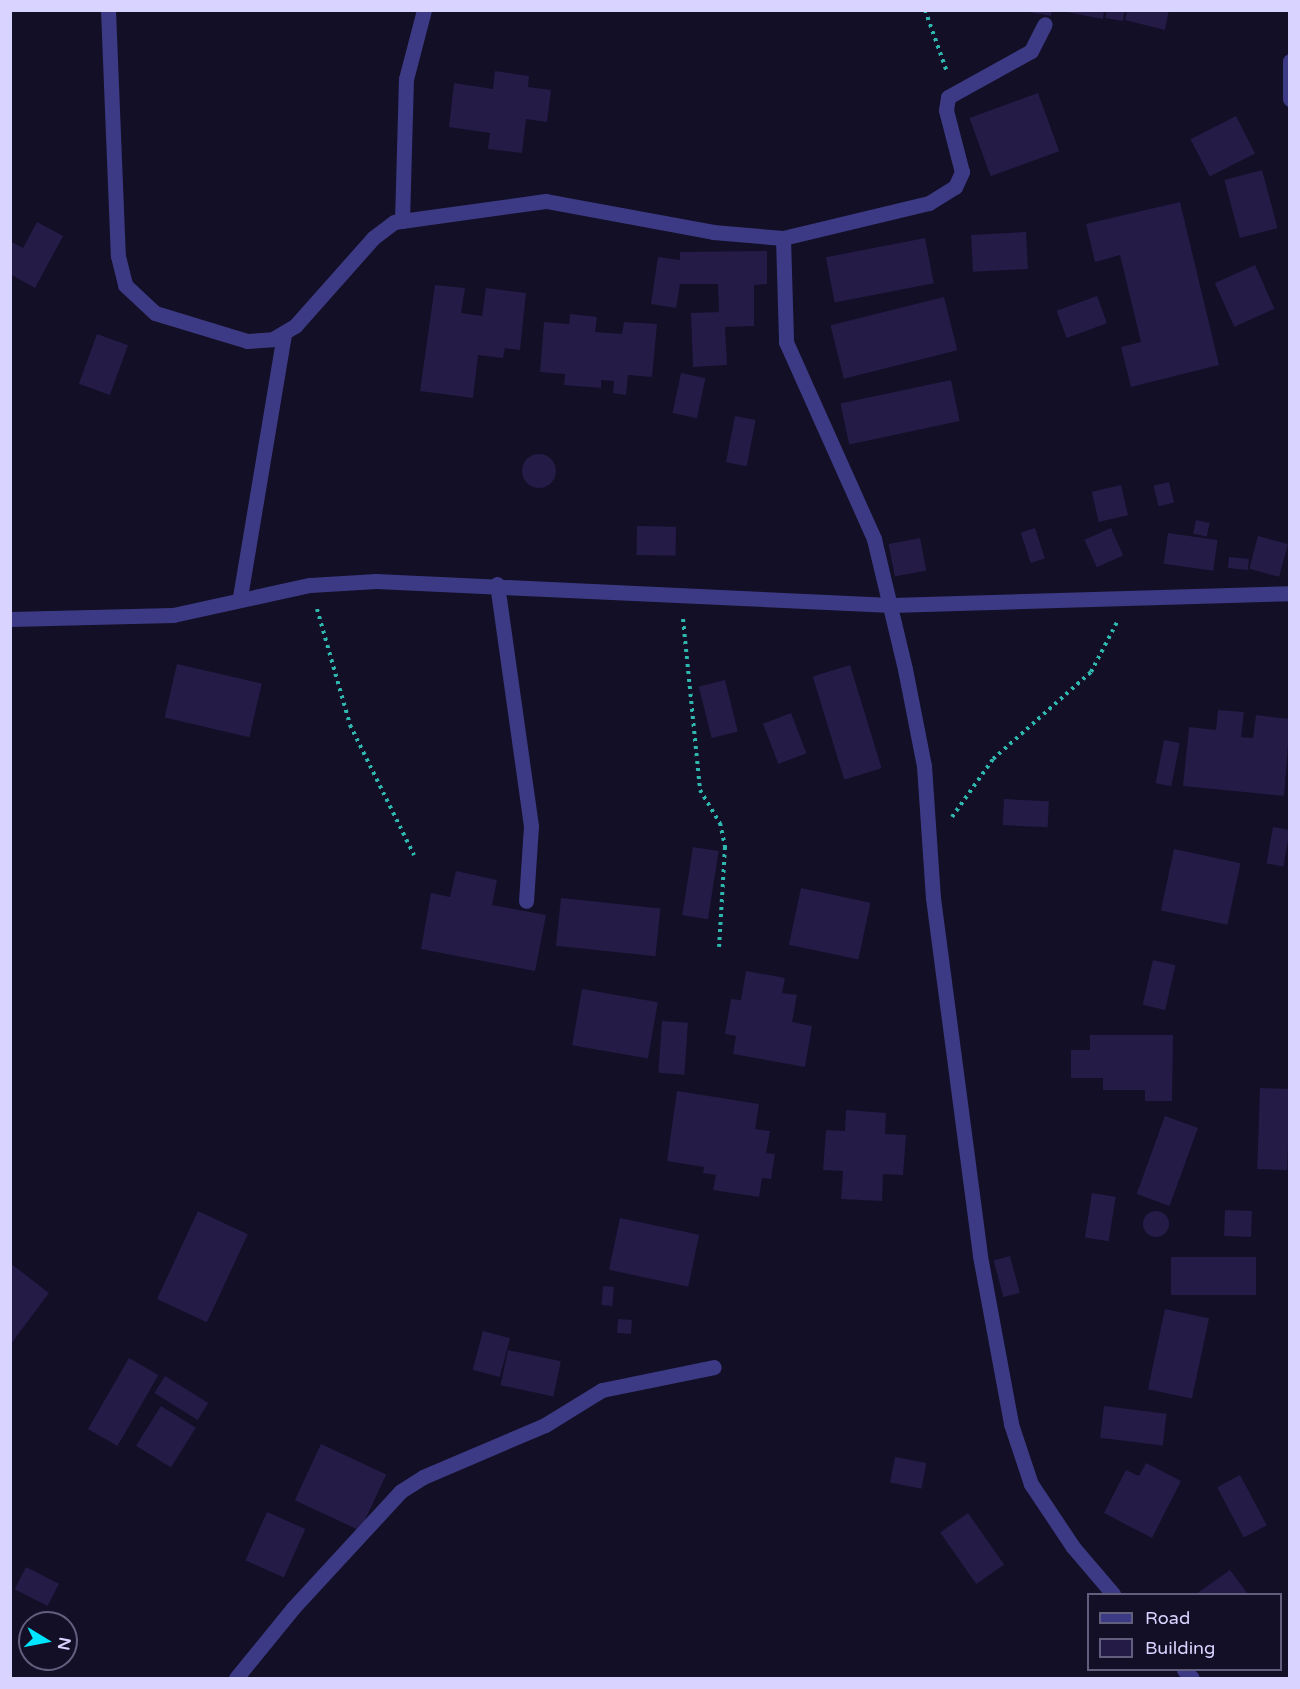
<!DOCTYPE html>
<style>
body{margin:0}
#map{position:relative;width:1300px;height:1689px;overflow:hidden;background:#130f26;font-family:"Varela Round",sans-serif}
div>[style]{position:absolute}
.building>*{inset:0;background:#241b47;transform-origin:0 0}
.round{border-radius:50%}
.path>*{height:4px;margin-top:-2px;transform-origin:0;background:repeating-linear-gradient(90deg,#2fb8b0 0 3px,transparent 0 7.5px)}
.street>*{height:15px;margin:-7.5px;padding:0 7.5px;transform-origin:7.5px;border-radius:7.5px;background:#3d3a85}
span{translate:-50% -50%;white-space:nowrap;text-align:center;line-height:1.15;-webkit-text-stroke:4.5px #130f26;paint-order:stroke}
.frame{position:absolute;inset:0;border:12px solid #d9d4ff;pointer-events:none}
.legend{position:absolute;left:1087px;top:1593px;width:195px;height:78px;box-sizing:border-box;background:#130f26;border:2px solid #625e7d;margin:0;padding:8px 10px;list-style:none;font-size:18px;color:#d9d4ff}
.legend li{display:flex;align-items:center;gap:12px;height:30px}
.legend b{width:30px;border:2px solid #625e7d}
.north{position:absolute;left:18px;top:1611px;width:60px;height:60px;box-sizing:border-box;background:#130f26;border:2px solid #625e7d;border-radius:50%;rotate:100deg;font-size:16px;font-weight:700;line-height:24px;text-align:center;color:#d9d4ff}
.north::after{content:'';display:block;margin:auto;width:21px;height:27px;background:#00e5ff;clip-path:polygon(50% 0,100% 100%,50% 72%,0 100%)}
</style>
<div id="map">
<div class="building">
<div style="clip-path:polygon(1018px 10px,1052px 10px,1051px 16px)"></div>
<div style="clip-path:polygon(1056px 10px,1104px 10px,1103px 19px)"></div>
<div style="clip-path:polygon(1107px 10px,1125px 10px,1123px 21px,1105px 18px)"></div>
<div style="clip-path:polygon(1127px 10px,1169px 10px,1165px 30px,1125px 20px)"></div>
<div style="clip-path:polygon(495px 71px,529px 76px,528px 87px,551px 90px,547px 122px,526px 119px,522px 153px,488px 149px,490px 133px,449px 127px,454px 83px,493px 89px)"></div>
<div style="left:1038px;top:93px;width:62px;height:73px;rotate:70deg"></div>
<div style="left:1236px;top:116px;width:42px;height:51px;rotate:63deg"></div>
<div style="left:1262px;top:170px;width:60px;height:39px;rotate:75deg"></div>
<div style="clip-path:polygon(1180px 202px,1219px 365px,1131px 387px,1121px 347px,1141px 342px,1120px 255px,1095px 262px,1086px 224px)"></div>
<div style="clip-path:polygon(37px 222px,63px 236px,35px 288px,10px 274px,10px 241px,23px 248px)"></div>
<div style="left:1026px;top:232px;width:37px;height:55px;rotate:87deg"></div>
<div style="left:925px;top:238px;width:46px;height:101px;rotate:79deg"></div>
<div style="clip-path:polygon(767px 251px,767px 284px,754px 285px,754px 326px,725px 327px,727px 365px,693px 367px,691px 313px,719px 312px,718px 284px,680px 284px,676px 308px,651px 304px,658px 257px,680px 260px,680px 252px)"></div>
<div style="left:1255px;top:265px;width:48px;height:44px;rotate:66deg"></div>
<div style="clip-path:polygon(435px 285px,465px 288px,461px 313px,482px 316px,486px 288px,526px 293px,520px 350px,505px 348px,503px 358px,478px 355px,473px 398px,420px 391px)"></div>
<div style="left:1097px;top:296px;width:29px;height:43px;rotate:70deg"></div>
<div style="left:944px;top:297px;width:55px;height:117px;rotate:76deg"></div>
<div style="clip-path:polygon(570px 314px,597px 317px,595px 332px,622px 334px,624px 322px,657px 324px,652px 377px,628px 375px,626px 395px,613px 393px,614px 381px,601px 380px,601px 388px,564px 385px,565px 374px,540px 372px,544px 322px,569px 324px)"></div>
<div style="left:97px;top:334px;width:33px;height:53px;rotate:20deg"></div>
<div style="left:681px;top:373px;width:25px;height:41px;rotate:12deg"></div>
<div style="left:951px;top:380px;width:42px;height:113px;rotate:78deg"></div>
<div style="left:735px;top:416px;width:21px;height:47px;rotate:11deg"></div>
<div class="round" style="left:522px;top:454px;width:34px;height:34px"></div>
<div style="left:1169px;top:482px;width:21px;height:16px;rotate:76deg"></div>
<div style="left:1121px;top:485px;width:31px;height:30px;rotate:77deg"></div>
<div style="left:1196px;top:520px;width:14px;height:14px;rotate:12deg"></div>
<div style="left:637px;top:526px;width:39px;height:29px;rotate:1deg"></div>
<div style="left:1035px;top:528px;width:32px;height:15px;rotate:72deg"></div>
<div style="left:1111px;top:528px;width:30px;height:29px;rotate:66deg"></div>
<div style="left:1168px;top:533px;width:50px;height:31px;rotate:8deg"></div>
<div style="left:1258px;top:536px;width:31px;height:34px;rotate:15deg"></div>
<div style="left:920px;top:538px;width:33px;height:32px;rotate:79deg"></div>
<div style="left:1229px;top:557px;width:20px;height:11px;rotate:6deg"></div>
<div style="left:177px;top:664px;width:87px;height:55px;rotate:13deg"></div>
<div style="left:850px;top:665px;width:108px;height:39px;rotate:73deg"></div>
<div style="left:725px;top:680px;width:53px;height:27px;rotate:76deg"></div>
<div style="clip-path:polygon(1218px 710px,1244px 712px,1241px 737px,1253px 738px,1256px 715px,1290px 719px,1284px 796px,1183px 786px,1189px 727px,1216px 730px)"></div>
<div style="left:791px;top:713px;width:43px;height:30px;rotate:69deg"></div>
<div style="left:1164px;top:740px;width:16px;height:44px;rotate:11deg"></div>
<div style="left:1004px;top:799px;width:45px;height:26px;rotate:3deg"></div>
<div style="left:1273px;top:827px;width:17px;height:37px;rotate:10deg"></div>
<div style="left:693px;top:847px;width:26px;height:69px;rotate:9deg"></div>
<div style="left:1174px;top:849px;width:68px;height:63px;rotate:12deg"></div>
<div style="clip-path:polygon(456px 871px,497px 880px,492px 905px,546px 915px,535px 971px,421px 949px,431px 893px,450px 897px)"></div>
<div style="left:801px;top:888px;width:71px;height:58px;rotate:12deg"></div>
<div style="left:561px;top:898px;width:100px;height:48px;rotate:6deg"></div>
<div style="left:1153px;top:960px;width:23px;height:46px;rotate:13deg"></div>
<div style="clip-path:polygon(746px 971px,785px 978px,782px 993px,797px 995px,792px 1022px,812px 1026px,805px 1067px,733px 1054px,736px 1036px,725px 1034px,731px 999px,741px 1000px)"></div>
<div style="left:582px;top:989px;width:77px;height:57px;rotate:10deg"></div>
<div style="left:662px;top:1021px;width:26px;height:52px;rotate:4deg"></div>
<div style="clip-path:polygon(1090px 1035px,1173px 1035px,1172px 1101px,1145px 1101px,1145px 1090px,1103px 1090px,1103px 1078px,1071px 1078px,1071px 1050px,1090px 1050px)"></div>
<div style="left:1260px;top:1088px;width:30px;height:81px;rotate:2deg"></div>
<div style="clip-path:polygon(677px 1091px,759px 1104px,755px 1129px,770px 1131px,766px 1153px,775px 1154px,771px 1179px,762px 1178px,759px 1197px,713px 1190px,716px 1175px,703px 1173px,704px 1167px,667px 1161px)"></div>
<div style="clip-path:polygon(846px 1110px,886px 1113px,885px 1134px,906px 1135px,903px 1175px,883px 1174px,882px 1201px,841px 1199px,843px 1171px,823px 1170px,826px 1130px,845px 1131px)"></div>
<div style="left:1165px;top:1116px;width:35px;height:83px;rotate:20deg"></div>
<div style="left:1092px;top:1193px;width:24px;height:45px;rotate:9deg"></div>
<div style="left:1225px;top:1210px;width:27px;height:26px;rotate:2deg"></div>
<div style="left:198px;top:1211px;width:55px;height:97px;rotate:25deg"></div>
<div class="round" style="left:1143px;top:1211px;width:26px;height:26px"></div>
<div style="left:620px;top:1218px;width:81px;height:53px;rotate:12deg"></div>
<div style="left:1010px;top:1256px;width:38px;height:17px;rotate:75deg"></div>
<div style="left:1171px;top:1257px;width:85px;height:38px"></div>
<div style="clip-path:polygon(10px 1263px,49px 1293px,10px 1345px)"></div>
<div style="left:603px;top:1286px;width:11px;height:19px;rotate:5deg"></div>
<div style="left:1165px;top:1309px;width:45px;height:82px;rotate:12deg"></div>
<div style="left:618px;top:1319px;width:14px;height:14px;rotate:4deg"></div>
<div style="left:483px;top:1331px;width:28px;height:40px;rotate:15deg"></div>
<div style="left:508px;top:1350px;width:54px;height:36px;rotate:12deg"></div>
<div style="left:129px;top:1358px;width:34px;height:82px;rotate:30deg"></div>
<div style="left:165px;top:1376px;width:51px;height:20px;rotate:32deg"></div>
<div style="left:161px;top:1406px;width:41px;height:47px;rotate:32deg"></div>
<div style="left:1104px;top:1406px;width:63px;height:32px;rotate:7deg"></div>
<div style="left:321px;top:1444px;width:72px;height:62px;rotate:25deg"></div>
<div style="left:895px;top:1457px;width:32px;height:26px;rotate:11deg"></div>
<div style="clip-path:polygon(1146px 1463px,1181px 1481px,1152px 1538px,1104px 1513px,1126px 1470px,1139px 1476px)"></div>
<div style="left:1240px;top:1475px;width:57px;height:26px;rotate:62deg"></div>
<div style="left:267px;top:1512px;width:42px;height:53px;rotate:24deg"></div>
<div style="left:968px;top:1513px;width:63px;height:34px;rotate:55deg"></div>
<div style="left:26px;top:1567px;width:37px;height:25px;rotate:27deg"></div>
<div style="clip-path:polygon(1230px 1570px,1248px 1594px,1196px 1594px)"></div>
</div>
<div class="path">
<div style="left:925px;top:10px;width:66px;rotate:70.5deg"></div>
<div style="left:317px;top:609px;width:121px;rotate:74.1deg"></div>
<div style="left:350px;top:725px;width:145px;rotate:63.8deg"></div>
<div style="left:683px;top:619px;width:172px;rotate:84.3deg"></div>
<div style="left:700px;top:790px;width:39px;rotate:59deg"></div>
<div style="left:720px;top:823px;width:25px;rotate:78deg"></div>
<div style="left:725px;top:847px;width:100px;rotate:93.4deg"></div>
<div style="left:952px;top:817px;width:71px;rotate:-54.7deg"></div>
<div style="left:993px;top:759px;width:131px;rotate:-41.6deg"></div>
<div style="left:1091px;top:672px;width:56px;rotate:-62.5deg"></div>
</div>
<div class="street">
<div style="left:108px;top:10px;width:246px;rotate:87.7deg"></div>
<div style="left:118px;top:256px;width:30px;rotate:76deg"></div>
<div style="left:125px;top:285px;width:41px;rotate:43deg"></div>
<div style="left:155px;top:313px;width:96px;rotate:16.9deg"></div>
<div style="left:247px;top:341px;width:26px;rotate:-4deg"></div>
<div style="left:273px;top:339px;width:26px;rotate:-31deg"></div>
<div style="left:295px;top:326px;width:118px;rotate:-48.4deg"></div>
<div style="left:373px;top:238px;width:26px;rotate:-37deg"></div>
<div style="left:394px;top:222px;width:153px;rotate:-7.9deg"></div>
<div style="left:546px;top:201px;width:170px;rotate:10.5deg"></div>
<div style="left:713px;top:232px;width:70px;rotate:4.9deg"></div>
<div style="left:783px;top:238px;width:150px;rotate:-13.5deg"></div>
<div style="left:929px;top:203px;width:31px;rotate:-32deg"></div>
<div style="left:955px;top:187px;width:17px;rotate:-65deg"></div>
<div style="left:962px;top:172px;width:64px;rotate:-104.5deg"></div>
<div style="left:946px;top:110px;width:13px;rotate:-81deg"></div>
<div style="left:948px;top:97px;width:95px;rotate:-29deg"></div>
<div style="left:1031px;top:51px;width:30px;rotate:-63deg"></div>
<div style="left:1290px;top:61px;width:38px;rotate:90deg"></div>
<div style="left:402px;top:221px;width:142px;rotate:-88.4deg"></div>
<div style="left:406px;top:79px;width:71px;rotate:-75.4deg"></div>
<div style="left:783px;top:238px;width:104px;rotate:88.3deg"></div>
<div style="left:786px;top:342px;width:216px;rotate:65.9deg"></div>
<div style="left:874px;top:539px;width:134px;rotate:76.6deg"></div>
<div style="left:905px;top:669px;width:99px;rotate:78.9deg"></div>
<div style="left:924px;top:766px;width:132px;rotate:86.1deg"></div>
<div style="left:933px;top:898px;width:361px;rotate:82.5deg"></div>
<div style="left:980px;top:1256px;width:171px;rotate:79.5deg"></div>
<div style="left:1011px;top:1424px;width:63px;rotate:71.6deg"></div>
<div style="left:1031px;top:1484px;width:76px;rotate:56.3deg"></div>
<div style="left:1073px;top:1547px;width:62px;rotate:49.6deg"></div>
<div style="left:497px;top:584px;width:244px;rotate:82deg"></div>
<div style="left:531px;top:826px;width:75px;rotate:93.8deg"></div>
<div style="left:240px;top:597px;width:266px;rotate:-80.5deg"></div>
<div style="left:10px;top:619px;width:163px;rotate:-1.4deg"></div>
<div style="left:173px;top:615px;width:140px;rotate:-12.4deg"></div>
<div style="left:310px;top:585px;width:66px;rotate:-3.5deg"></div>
<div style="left:376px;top:581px;width:516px;rotate:2.67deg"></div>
<div style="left:891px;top:605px;width:399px;rotate:-1.7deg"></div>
<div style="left:1184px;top:1670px;width:11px;rotate:45deg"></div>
<div style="left:236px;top:1678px;width:90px;rotate:-50.8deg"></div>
<div style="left:293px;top:1608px;width:159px;rotate:-47.3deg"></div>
<div style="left:401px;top:1491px;width:26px;rotate:-32deg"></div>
<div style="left:423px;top:1477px;width:133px;rotate:-23.1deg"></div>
<div style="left:545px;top:1425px;width:67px;rotate:-31.6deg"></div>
<div style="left:602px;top:1390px;width:114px;rotate:-11.6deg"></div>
</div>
<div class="frame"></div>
<ul class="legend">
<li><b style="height:8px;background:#3d3a85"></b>Road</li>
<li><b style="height:16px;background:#241b47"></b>Building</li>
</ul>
<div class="north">N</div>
</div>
